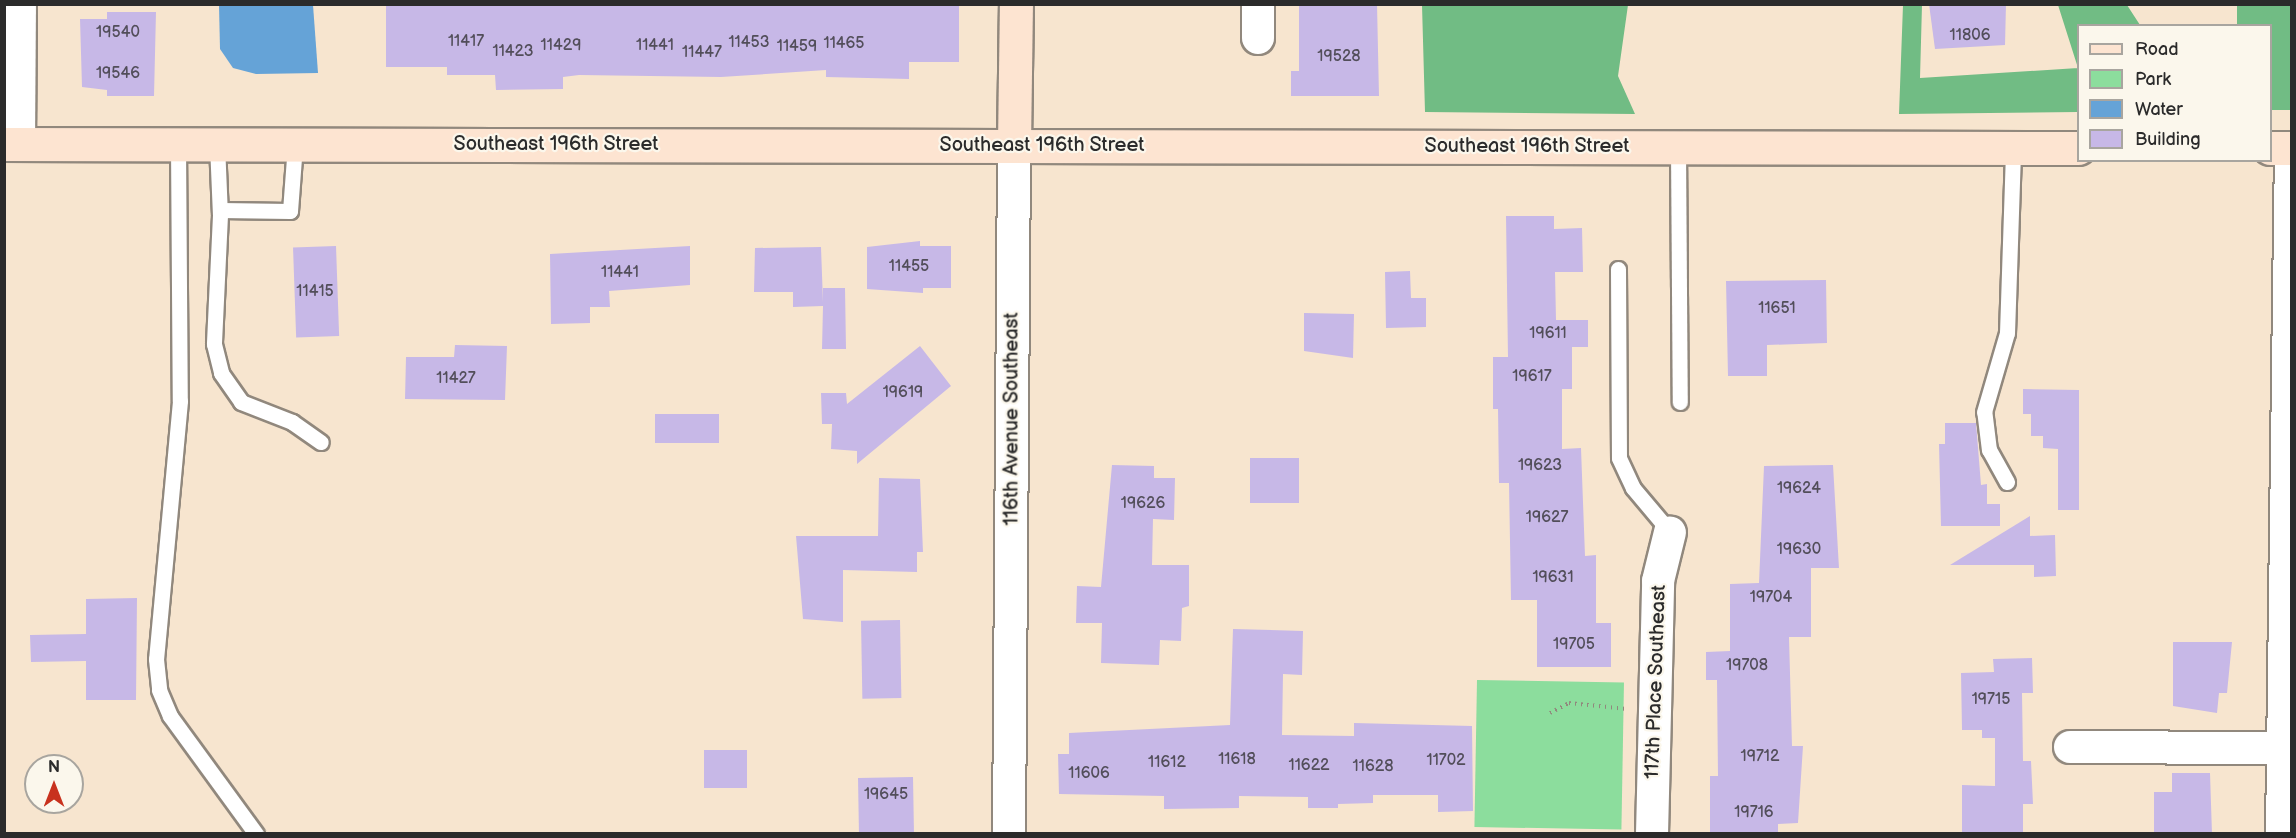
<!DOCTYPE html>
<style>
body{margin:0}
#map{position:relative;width:2296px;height:838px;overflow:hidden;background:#f7e5cf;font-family:"Balsamiq Sans",sans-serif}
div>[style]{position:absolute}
.green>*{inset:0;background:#8cdd9d;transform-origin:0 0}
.forest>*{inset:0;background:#71bc84}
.water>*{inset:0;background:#65a3d7}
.building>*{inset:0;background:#c7b8e7;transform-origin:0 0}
.path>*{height:4px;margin-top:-2px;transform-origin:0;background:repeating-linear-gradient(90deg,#91887d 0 1.5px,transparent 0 6px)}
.roads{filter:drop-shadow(2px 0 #91887d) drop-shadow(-2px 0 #91887d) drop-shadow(0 2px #91887d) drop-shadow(0 -2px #91887d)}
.lane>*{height:15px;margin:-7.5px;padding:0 7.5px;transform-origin:7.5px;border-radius:7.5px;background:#fff}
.street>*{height:32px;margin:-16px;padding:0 16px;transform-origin:16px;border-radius:16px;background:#fff}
.secondary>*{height:33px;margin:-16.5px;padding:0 16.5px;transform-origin:16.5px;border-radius:16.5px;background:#fde4d1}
span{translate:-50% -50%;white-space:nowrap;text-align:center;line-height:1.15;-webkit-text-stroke:4.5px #fbf7ec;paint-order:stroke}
.number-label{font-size:16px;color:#524e5a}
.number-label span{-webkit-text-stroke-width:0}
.street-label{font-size:20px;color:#2b2b2b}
.frame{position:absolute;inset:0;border:6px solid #2b2b2b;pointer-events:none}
.legend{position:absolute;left:2077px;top:24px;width:195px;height:138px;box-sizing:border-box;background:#fbf7ec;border:2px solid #a8a59f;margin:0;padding:8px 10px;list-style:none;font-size:18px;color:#2b2b2b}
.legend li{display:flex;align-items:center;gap:12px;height:30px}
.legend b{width:30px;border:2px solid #a8a59f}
.north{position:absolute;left:24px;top:754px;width:60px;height:60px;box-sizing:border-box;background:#fbf7ec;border:2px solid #a8a59f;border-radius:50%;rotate:0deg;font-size:16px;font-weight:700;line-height:24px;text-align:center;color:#2b2b2b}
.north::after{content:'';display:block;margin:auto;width:21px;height:27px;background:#c8321e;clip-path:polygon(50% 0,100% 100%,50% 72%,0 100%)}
</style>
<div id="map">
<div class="green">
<div style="left:1477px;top:680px;width:147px;height:147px;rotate:1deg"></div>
</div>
<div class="forest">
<div style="clip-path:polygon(1422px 5px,1628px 5px,1618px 76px,1635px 114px,1425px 112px)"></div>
<div style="clip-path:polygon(1903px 5px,1922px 5px,1920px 78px,2078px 68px,2058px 5px,2127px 5px,2140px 25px,2078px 26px,2078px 112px,1899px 114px)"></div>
<div style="clip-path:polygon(2237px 5px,2291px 5px,2291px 110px,2271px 110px,2270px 26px,2231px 25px,2237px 25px)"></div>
</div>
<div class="water">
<div style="clip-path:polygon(219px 5px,313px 5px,318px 73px,256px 74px,233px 68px,220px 49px)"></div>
</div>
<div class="building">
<div style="clip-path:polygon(386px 4px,959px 4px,959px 62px,909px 62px,909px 79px,826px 77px,826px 70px,721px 77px,579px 75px,563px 77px,563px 89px,496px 90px,495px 75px,447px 75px,447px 67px,386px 67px)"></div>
<div style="clip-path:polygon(1299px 4px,1377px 4px,1379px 96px,1291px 96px,1291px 71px,1299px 71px)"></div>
<div style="clip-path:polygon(1929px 4px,2006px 4px,2005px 45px,1935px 49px)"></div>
<div style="clip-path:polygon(107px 12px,156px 12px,154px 96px,107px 96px,107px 90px,82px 87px,80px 19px,107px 19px)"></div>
<div style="clip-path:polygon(1506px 216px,1554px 216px,1554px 229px,1582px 228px,1583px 272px,1555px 272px,1556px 320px,1588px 320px,1588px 347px,1572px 347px,1572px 389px,1562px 389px,1562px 449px,1581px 448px,1585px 556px,1596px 555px,1596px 623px,1611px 623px,1611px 667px,1537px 667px,1537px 600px,1511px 600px,1509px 483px,1499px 483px,1498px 409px,1493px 409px,1493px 357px,1508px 357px)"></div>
<div style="clip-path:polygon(920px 241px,920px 246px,951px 246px,951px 288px,923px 288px,923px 293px,867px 289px,867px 247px)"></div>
<div style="left:336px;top:246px;width:90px;height:43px;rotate:88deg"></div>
<div style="clip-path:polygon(690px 246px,690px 285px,609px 291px,610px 307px,590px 307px,590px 323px,551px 324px,550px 254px)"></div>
<div style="clip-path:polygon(821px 247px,823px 302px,823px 288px,845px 288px,846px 349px,822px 349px,823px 306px,793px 307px,793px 292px,754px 292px,755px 248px)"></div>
<div style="clip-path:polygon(1410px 271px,1411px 298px,1426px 298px,1426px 327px,1386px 328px,1385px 272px)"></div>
<div style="clip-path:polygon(1826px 280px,1827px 343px,1767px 345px,1767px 376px,1728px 376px,1726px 281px)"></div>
<div style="clip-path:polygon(1304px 313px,1354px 314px,1353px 358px,1304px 351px)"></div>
<div style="clip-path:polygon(455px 345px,507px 346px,505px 400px,405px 399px,406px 357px,454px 357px)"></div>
<div style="clip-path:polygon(920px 346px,951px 386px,857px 464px,857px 451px,831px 449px,832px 424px,822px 424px,821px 393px,846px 393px,847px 404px)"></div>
<div style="clip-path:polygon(2023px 389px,2079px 390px,2079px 510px,2058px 510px,2058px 449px,2043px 448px,2043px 436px,2031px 436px,2031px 414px,2023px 414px)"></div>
<div style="left:655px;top:414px;width:64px;height:29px"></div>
<div style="clip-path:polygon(1945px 423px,1976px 423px,1981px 485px,1987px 484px,1987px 504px,2000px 504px,2000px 526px,1941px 526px,1939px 444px,1945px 444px)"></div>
<div style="left:1250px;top:458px;width:49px;height:45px"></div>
<div style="clip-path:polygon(1112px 465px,1154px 466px,1154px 478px,1175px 478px,1174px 520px,1153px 519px,1152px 565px,1189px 565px,1189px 606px,1182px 608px,1181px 641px,1160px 640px,1159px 665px,1101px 663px,1102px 623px,1076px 623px,1077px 586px,1101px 587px)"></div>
<div style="clip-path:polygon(1833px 465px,1839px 568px,1811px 568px,1811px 637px,1789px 637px,1792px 746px,1803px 746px,1798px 823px,1778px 824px,1778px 834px,1710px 834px,1710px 776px,1718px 776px,1717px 680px,1706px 680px,1706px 652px,1730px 651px,1730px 584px,1759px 583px,1764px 466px)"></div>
<div style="clip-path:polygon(879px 478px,920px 479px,923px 552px,917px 552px,917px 572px,843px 570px,843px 622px,803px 619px,796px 536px,878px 536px)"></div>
<div style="clip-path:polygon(2030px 516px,2030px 536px,2055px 535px,2056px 576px,2034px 577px,2034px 565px,1950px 565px)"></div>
<div style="clip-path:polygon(137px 598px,136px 700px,86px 700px,86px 661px,31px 662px,30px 635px,86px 634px,86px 599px)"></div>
<div style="left:900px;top:620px;width:78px;height:39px;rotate:89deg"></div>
<div style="clip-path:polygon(1233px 629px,1303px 631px,1302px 675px,1283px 674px,1282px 735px,1354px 736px,1354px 723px,1472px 726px,1473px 811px,1438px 812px,1438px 795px,1373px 795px,1373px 803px,1338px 804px,1338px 808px,1308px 808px,1308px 797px,1239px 796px,1239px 808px,1164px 809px,1164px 796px,1059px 794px,1058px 754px,1069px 754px,1069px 733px,1230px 725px)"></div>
<div style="clip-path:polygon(2173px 642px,2232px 642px,2227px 693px,2219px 693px,2217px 713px,2173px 706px)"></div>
<div style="clip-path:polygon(2032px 658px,2033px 693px,2022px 693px,2023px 761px,2031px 761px,2033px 804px,2023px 804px,2023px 834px,1962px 834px,1962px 785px,1995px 786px,1995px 738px,1982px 738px,1982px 730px,1962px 730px,1961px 673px,1994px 672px,1993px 659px)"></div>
<div style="left:704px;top:750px;width:43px;height:38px"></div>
<div style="clip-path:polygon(2172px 773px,2210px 773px,2212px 834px,2154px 834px,2154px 792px,2172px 792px)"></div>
<div style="left:913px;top:777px;width:57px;height:55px;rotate:89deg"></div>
</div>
<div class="path">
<div style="left:1550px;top:713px;width:21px;rotate:-28deg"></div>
<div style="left:1569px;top:703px;width:58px;rotate:5.9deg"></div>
</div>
<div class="roads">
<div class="lane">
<div style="left:178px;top:144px;width:257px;rotate:89.6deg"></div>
<div style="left:180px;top:401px;width:259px;rotate:95.3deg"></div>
<div style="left:156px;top:659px;width:31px;rotate:84deg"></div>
<div style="left:159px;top:690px;width:28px;rotate:67deg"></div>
<div style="left:170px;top:716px;width:146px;rotate:53.9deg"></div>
<div style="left:217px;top:144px;width:71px;rotate:87.6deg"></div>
<div style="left:220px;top:215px;width:129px;rotate:92.7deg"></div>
<div style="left:214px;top:344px;width:30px;rotate:76deg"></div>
<div style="left:221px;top:373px;width:35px;rotate:55deg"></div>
<div style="left:241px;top:402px;width:55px;rotate:21.4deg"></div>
<div style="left:292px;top:422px;width:35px;rotate:35deg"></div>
<div style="left:1678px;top:147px;width:255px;rotate:89.6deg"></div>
<div style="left:220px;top:210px;width:70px;rotate:0.8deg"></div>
<div style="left:290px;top:211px;width:67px;rotate:-85.7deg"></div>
<div style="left:1618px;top:269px;width:189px;rotate:89.7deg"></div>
<div style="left:1619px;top:458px;width:33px;rotate:65deg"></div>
<div style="left:1633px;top:488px;width:57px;rotate:49.9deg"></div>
<div style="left:2007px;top:482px;width:37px;rotate:-119deg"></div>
<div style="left:1989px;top:450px;width:38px;rotate:-97deg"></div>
<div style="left:1984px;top:412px;width:82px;rotate:-73.8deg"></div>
<div style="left:2007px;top:333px;width:185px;rotate:-88.1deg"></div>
</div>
<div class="street">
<div style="left:1258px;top:38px;width:34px;rotate:-90deg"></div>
<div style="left:19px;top:144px;width:140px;rotate:-89.6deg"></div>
<div style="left:2070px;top:747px;width:214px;rotate:0.3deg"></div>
<div style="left:1009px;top:834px;width:690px;rotate:-89.58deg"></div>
<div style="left:1652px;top:834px;width:253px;rotate:-88.6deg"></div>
<div style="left:1658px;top:581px;width:50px;rotate:-76.2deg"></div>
<div style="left:2282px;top:834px;width:686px;rotate:-89.25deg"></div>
</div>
<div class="secondary">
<div style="left:4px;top:144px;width:2074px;rotate:0.11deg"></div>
<div style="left:1014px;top:144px;width:140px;rotate:-89.2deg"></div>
<div style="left:2270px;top:148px;width:22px"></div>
</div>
</div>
<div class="number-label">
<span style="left:118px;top:33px">19540</span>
<span style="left:1970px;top:36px">11806</span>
<span style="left:466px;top:42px">11417</span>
<span style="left:749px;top:43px">11453</span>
<span style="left:844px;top:44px">11465</span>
<span style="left:561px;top:46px">11429</span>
<span style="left:655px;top:46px">11441</span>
<span style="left:797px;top:47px">11459</span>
<span style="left:513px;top:52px">11423</span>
<span style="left:702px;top:53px">11447</span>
<span style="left:1339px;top:57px">19528</span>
<span style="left:118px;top:74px">19546</span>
<span style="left:909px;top:267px">11455</span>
<span style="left:620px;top:273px">11441</span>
<span style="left:315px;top:292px">11415</span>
<span style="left:1777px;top:309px">11651</span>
<span style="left:1548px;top:334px">19611</span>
<span style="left:1532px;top:377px">19617</span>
<span style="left:456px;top:379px">11427</span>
<span style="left:903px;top:393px">19619</span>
<span style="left:1540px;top:466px">19623</span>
<span style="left:1799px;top:489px">19624</span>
<span style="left:1143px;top:504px">19626</span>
<span style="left:1547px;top:518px">19627</span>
<span style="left:1799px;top:550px">19630</span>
<span style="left:1553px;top:578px">19631</span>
<span style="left:1771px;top:598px">19704</span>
<span style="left:1574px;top:645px">19705</span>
<span style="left:1747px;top:666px">19708</span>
<span style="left:1991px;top:700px">19715</span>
<span style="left:1760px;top:757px">19712</span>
<span style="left:1237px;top:760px">11618</span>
<span style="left:1446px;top:761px">11702</span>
<span style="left:1167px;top:763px">11612</span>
<span style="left:1309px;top:766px">11622</span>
<span style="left:1373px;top:767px">11628</span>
<span style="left:1089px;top:774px">11606</span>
<span style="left:886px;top:795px">19645</span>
<span style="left:1754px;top:813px">19716</span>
</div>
<div class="street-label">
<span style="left:556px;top:144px">Southeast 196th Street</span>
<span style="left:1042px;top:145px">Southeast 196th Street</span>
<span style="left:1527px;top:146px">Southeast 196th Street</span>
<span style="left:1012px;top:419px;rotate:-90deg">116th Avenue Southeast</span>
<span style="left:1656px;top:682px;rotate:-88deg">117th Place Southeast</span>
</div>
<div class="frame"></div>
<ul class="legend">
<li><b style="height:8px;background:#fde4d1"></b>Road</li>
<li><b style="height:16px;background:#8cdd9d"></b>Park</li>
<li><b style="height:16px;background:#65a3d7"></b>Water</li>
<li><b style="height:16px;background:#c7b8e7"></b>Building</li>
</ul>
<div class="north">N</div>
</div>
